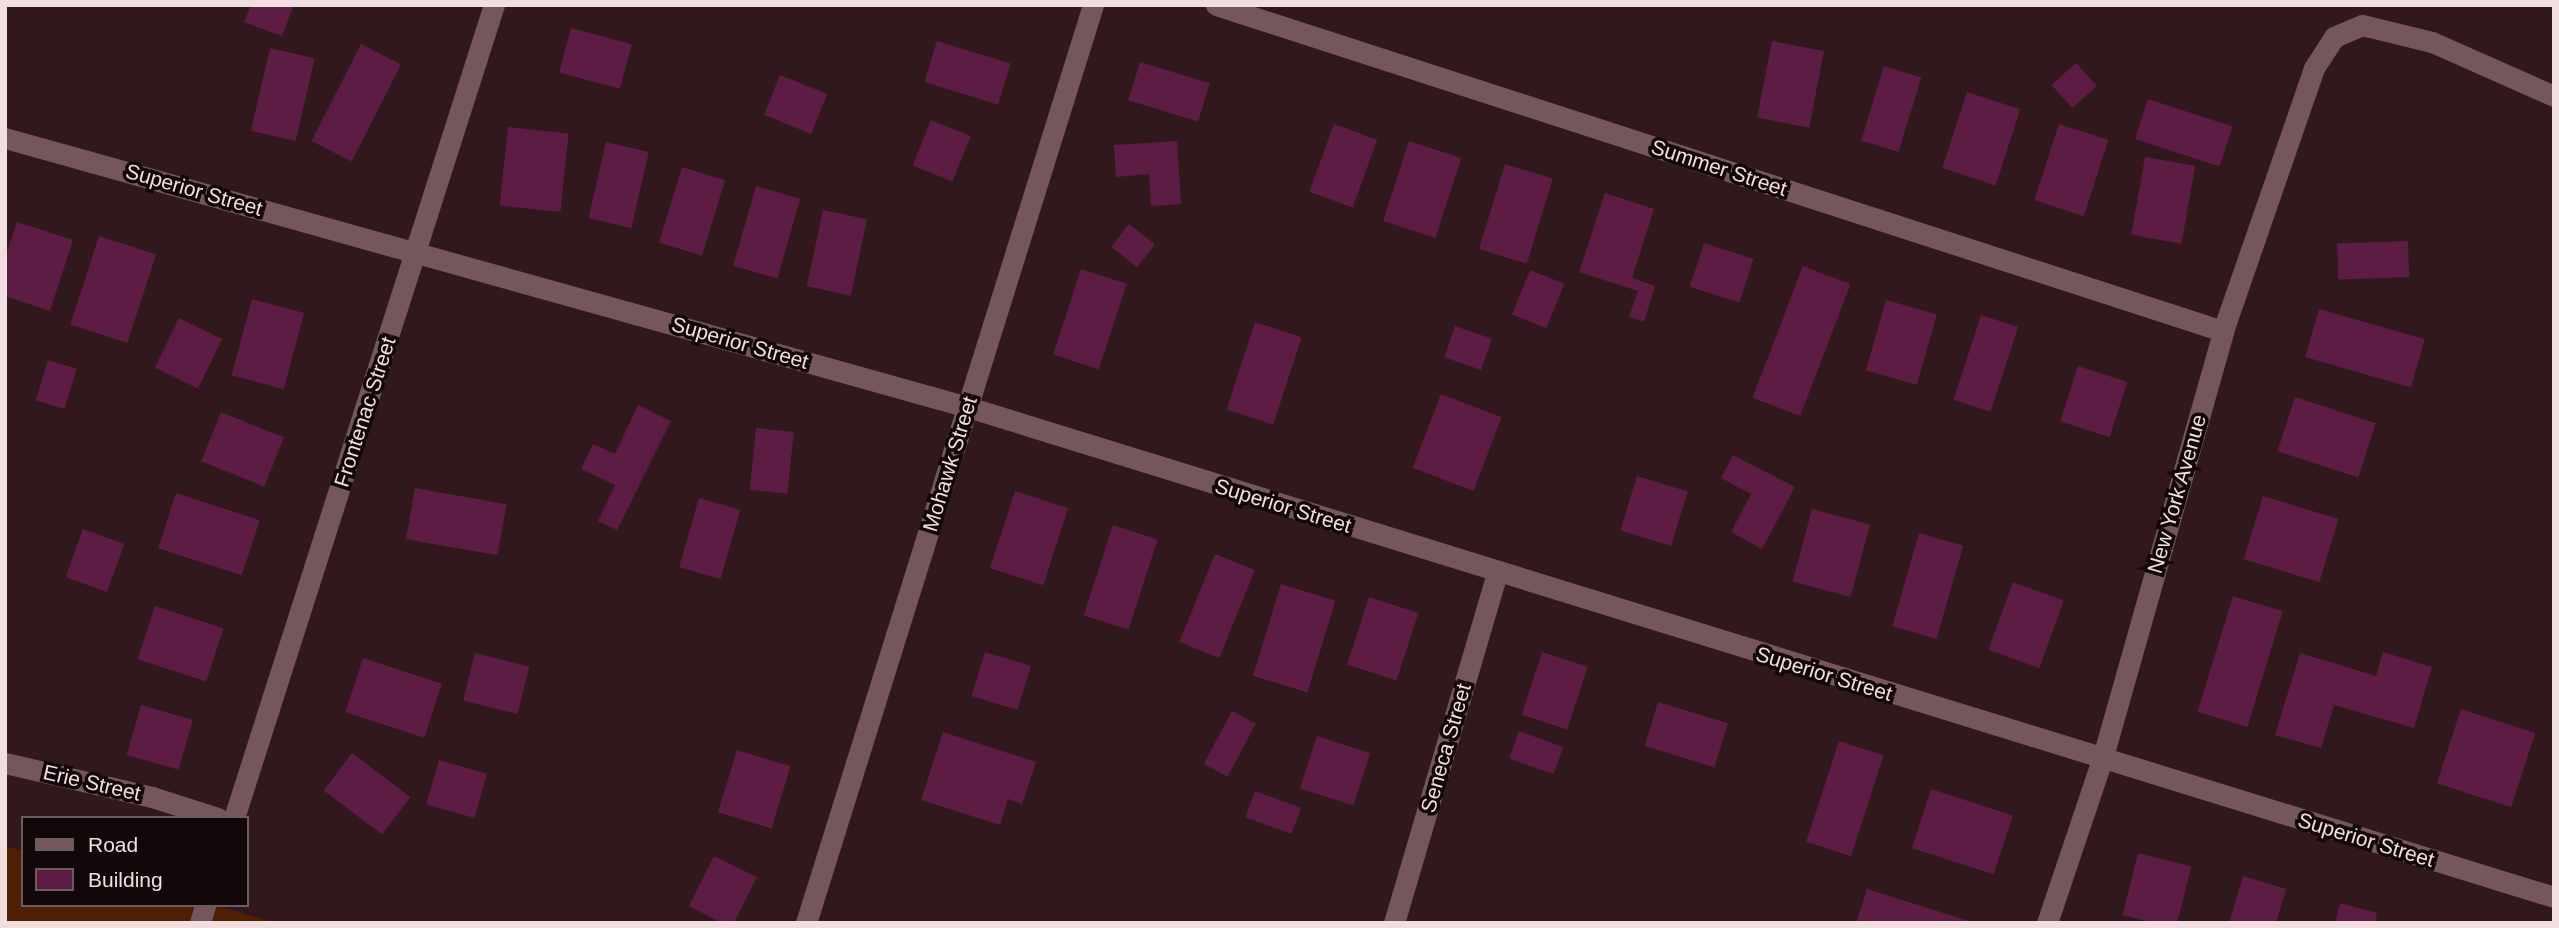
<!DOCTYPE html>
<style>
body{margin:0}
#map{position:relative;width:2559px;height:928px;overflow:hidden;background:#31181d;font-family:Helvetica,sans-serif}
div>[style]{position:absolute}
.green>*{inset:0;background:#4e1f03}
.building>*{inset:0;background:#5d1c43;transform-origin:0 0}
.lane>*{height:21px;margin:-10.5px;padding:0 10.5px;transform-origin:10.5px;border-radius:10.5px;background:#75565c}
.street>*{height:21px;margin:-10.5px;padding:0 10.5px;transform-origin:10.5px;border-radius:10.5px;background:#75565c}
span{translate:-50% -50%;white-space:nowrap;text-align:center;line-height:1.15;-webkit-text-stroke:7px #120709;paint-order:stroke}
.street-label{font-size:21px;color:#f0dee0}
.frame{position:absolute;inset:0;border:7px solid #f0dee0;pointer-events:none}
.legend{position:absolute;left:21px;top:816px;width:228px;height:91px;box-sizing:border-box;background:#120709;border:2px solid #6b5d5f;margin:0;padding:9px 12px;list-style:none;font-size:21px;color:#f0dee0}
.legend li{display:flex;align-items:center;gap:14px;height:35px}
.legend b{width:35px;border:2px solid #6b5d5f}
</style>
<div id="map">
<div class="green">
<div style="clip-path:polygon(5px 846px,23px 851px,23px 905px,214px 905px,276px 923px,5px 923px)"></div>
</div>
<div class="building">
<div style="clip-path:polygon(251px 5px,294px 5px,282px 36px,244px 22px)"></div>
<div style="left:571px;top:28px;width:63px;height:46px;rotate:15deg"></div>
<div style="left:937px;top:41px;width:77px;height:43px;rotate:17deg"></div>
<div style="left:1772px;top:41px;width:53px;height:78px;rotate:11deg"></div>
<div style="left:361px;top:44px;width:45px;height:109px;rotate:27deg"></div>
<div style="left:270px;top:48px;width:46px;height:85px;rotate:13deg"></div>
<div style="left:1140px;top:62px;width:73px;height:40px;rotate:17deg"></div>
<div style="left:2076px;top:63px;width:31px;height:33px;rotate:48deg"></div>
<div style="left:1884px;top:66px;width:39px;height:78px;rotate:17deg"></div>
<div style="left:780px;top:75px;width:51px;height:43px;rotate:22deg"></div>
<div style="left:1967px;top:92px;width:56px;height:80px;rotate:18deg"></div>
<div style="left:2148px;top:99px;width:89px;height:42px;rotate:18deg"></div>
<div style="left:931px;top:120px;width:43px;height:49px;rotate:22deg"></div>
<div style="left:1334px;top:124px;width:46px;height:72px;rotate:20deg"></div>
<div style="left:2059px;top:124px;width:52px;height:80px;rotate:18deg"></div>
<div style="left:508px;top:127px;width:61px;height:79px;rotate:6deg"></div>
<div style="clip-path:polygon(1177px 141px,1181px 204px,1151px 206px,1149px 174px,1116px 177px,1114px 145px)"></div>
<div style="left:1409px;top:141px;width:55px;height:84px;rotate:18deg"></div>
<div style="left:606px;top:142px;width:44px;height:78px;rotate:13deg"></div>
<div style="left:2145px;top:157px;width:51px;height:79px;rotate:10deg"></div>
<div style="left:1505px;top:164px;width:50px;height:89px;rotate:17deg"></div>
<div style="left:682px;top:167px;width:45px;height:79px;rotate:17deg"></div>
<div style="left:756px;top:186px;width:46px;height:83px;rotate:16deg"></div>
<div style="clip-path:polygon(1605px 193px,1654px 209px,1632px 278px,1655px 286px,1644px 322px,1629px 317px,1638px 291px,1579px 272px)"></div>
<div style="left:823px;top:210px;width:45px;height:78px;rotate:12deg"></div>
<div style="clip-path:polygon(17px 222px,73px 240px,50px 311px,5px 296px,5px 257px)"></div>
<div style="left:1129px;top:224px;width:33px;height:29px;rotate:38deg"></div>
<div style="left:99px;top:236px;width:60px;height:93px;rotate:18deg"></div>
<div style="left:2408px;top:241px;width:36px;height:71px;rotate:88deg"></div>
<div style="left:1704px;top:243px;width:52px;height:46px;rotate:18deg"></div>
<div style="left:1803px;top:266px;width:51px;height:141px;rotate:21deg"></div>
<div style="left:1081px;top:269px;width:48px;height:90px;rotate:18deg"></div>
<div style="left:1530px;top:270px;width:37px;height:48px;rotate:22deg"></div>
<div style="left:252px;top:299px;width:54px;height:79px;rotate:15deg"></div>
<div style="left:1886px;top:300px;width:53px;height:73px;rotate:16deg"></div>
<div style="left:2319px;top:309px;width:110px;height:50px;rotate:16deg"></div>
<div style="left:1981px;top:315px;width:39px;height:89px;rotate:18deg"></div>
<div style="left:179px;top:318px;width:48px;height:55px;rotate:26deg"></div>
<div style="left:1255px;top:322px;width:49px;height:92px;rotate:18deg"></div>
<div style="left:1455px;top:326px;width:39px;height:33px;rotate:19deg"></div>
<div style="left:48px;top:360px;width:30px;height:42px;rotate:17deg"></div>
<div style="left:2078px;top:366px;width:52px;height:58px;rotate:18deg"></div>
<div style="left:1441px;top:394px;width:65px;height:79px;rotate:21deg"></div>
<div style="left:2295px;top:397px;width:85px;height:57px;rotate:18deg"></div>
<div style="clip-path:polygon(638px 405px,671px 421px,617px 530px,598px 521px,615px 485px,581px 469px,593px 444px,615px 454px)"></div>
<div style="left:221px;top:412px;width:68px;height:53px;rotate:22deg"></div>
<div style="left:756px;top:428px;width:38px;height:62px;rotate:6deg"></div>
<div style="clip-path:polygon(1733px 455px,1795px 487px,1762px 549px,1731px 532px,1751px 494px,1721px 478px)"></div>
<div style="left:1637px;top:476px;width:53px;height:57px;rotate:17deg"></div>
<div style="left:415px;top:488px;width:93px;height:52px;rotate:10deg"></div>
<div style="left:1015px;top:491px;width:56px;height:81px;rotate:18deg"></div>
<div style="left:176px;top:493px;width:88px;height:58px;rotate:18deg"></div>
<div style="left:2263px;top:496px;width:79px;height:66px;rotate:17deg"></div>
<div style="left:699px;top:498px;width:43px;height:72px;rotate:16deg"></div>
<div style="left:1812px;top:509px;width:60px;height:75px;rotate:15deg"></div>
<div style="left:1113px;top:525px;width:47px;height:95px;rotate:18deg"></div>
<div style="left:83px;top:529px;width:44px;height:51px;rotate:20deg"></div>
<div style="left:1919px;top:533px;width:46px;height:97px;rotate:16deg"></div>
<div style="left:1215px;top:554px;width:43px;height:95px;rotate:22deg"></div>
<div style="left:2013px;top:582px;width:54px;height:72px;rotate:20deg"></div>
<div style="left:1281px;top:584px;width:57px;height:96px;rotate:17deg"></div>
<div style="left:2233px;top:596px;width:52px;height:121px;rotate:17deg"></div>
<div style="left:1369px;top:597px;width:52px;height:71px;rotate:18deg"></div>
<div style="left:155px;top:606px;width:72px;height:56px;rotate:18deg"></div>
<div style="left:985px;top:652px;width:48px;height:46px;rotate:17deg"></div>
<div style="left:1542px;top:652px;width:48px;height:66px;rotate:18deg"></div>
<div style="clip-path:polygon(2383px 652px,2432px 667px,2414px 728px,2334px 705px,2321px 748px,2275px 735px,2300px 653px,2376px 676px)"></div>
<div style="left:475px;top:653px;width:56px;height:49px;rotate:14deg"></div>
<div style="left:363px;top:658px;width:83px;height:57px;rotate:18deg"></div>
<div style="left:1658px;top:702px;width:73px;height:46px;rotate:17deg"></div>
<div style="left:141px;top:705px;width:54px;height:52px;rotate:16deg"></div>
<div style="left:2461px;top:709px;width:78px;height:78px;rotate:18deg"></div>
<div style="left:1232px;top:711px;width:27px;height:60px;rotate:28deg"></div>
<div style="left:1519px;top:731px;width:47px;height:29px;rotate:20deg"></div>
<div style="clip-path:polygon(943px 732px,1036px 762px,1022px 804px,1008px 799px,1000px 825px,921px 800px)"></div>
<div style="left:1317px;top:736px;width:56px;height:55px;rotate:18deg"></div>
<div style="left:1839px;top:741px;width:47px;height:106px;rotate:18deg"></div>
<div style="left:737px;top:750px;width:56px;height:65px;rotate:17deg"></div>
<div style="left:352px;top:753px;width:73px;height:47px;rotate:37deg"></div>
<div style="left:439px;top:760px;width:50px;height:46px;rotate:16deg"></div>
<div style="left:1931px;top:789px;width:86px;height:62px;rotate:18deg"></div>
<div style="left:1255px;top:791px;width:49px;height:28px;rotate:20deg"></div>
<div style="left:2138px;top:853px;width:55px;height:64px;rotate:14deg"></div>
<div style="clip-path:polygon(714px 856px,757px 877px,734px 923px,722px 923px,689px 906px)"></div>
<div style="clip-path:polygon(2243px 876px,2286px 889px,2276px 923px,2229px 923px)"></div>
<div style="clip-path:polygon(1867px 889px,1972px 922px,1972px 923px,1856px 923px)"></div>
<div style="clip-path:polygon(2340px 903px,2377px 913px,2375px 923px,2335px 923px)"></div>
</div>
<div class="lane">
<div style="left:200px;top:923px;width:19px;rotate:-74deg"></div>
</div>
<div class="street">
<div style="left:1216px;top:5px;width:1058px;rotate:17.94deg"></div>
<div style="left:5px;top:138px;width:1000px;rotate:15.61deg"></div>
<div style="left:968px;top:407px;width:1660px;rotate:17.17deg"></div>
<div style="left:5px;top:763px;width:151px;rotate:13deg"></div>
<div style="left:152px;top:797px;width:69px;rotate:17.7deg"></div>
<div style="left:234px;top:818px;width:854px;rotate:-72.27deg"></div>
<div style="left:806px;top:923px;width:962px;rotate:-72.64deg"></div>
<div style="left:1394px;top:923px;width:365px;rotate:-73.6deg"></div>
<div style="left:2047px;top:923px;width:172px;rotate:-71.4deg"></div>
<div style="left:2102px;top:760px;width:446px;rotate:-74.2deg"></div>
<div style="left:2223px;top:331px;width:278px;rotate:-70.9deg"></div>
<div style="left:2314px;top:68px;width:37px;rotate:-57deg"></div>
<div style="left:2334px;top:37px;width:30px;rotate:-23deg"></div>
<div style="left:2362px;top:25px;width:72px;rotate:13.7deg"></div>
<div style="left:2432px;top:42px;width:133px;rotate:23.9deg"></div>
</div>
<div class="street-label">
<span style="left:1719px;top:168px;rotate:18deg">Summer Street</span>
<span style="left:194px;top:190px;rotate:16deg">Superior Street</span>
<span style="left:740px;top:343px;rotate:16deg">Superior Street</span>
<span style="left:365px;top:412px;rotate:-72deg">Frontenac Street</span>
<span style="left:950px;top:464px;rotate:-73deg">Mohawk Street</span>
<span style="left:2177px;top:494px;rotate:-74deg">New York Avenue</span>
<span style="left:1283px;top:506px;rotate:17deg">Superior Street</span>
<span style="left:1824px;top:674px;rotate:17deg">Superior Street</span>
<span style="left:1446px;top:748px;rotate:-74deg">Seneca Street</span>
<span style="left:92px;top:783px;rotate:13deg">Erie Street</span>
<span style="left:2366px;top:840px;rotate:17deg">Superior Street</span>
</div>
<div class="frame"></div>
<ul class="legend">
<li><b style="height:9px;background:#75565c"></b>Road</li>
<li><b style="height:19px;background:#5d1c43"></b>Building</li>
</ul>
</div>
